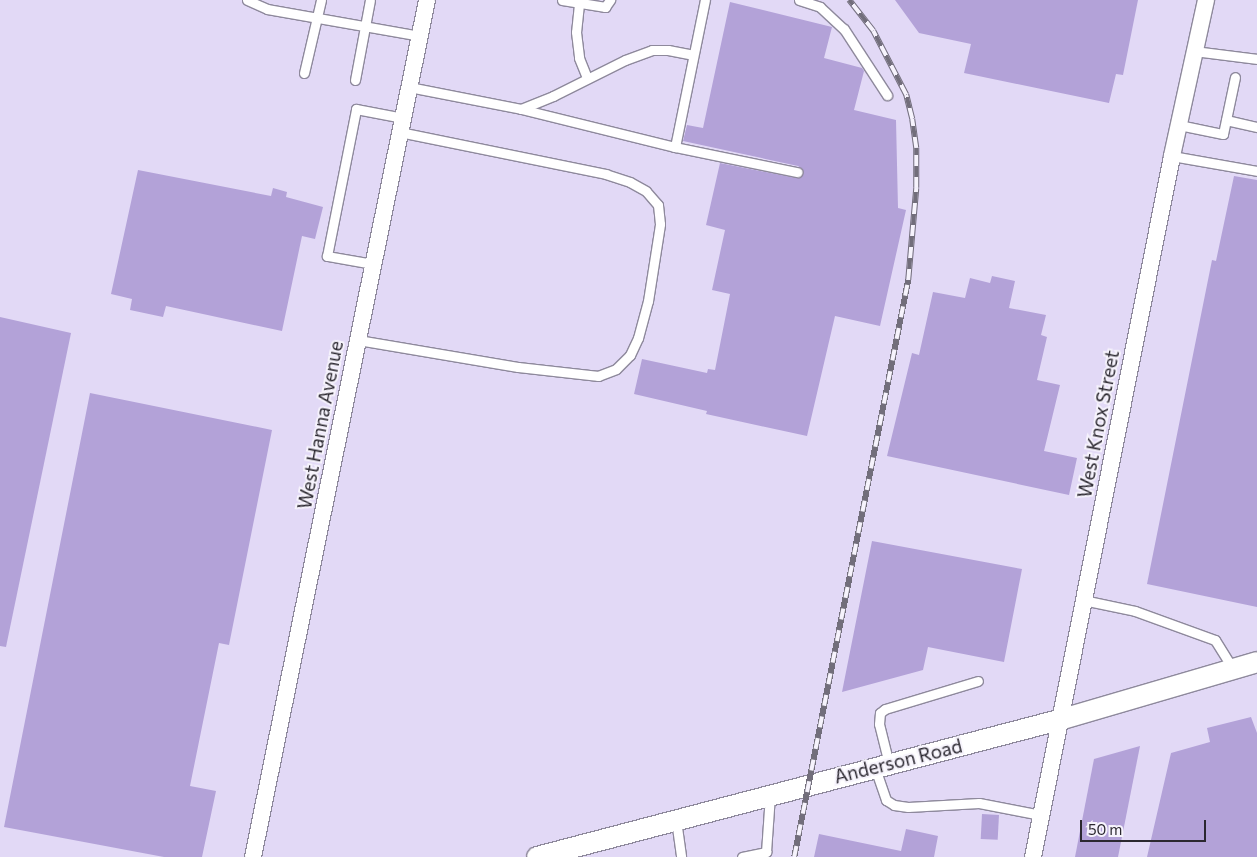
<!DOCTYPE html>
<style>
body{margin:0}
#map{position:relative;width:1257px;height:857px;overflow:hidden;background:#eae4f9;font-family:Commissioner,sans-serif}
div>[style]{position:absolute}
.built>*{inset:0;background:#e2d9f6;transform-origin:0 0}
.building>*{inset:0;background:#b3a2d8;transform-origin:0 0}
.roads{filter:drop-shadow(1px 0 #8e899c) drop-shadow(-1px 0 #8e899c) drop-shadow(0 1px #8e899c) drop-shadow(0 -1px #8e899c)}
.service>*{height:9px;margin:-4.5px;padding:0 4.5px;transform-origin:4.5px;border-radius:4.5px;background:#fff}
.minor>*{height:16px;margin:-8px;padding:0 8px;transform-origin:8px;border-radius:8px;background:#fff}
.tertiary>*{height:20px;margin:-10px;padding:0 10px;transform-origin:10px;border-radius:10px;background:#fff}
.rail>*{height:5.5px;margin-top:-2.75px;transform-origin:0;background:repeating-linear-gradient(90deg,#f6f3fc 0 11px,#726e7b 0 22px);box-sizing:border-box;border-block:1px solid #726e7b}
span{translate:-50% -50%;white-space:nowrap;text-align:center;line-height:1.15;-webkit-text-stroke:4px #f6f3fc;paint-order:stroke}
.street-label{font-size:19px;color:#2b2830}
.scale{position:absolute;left:1080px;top:820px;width:126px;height:22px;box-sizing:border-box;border:2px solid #2b2830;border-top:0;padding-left:6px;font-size:15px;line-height:18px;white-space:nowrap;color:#2b2830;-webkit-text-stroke:4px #f6f3fc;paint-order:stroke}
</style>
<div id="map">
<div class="built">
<div style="left:0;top:0;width:1257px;height:857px"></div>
</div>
<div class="building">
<div style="clip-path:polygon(895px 0,1138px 0,1123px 75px,1116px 74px,1109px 103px,964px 73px,971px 44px,919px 33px)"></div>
<div style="clip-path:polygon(730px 2px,832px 27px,824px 58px,862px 68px,864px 71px,854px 110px,896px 120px,898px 208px,906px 210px,880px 326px,835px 316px,807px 436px,706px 414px,707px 411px,634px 394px,642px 359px,707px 373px,708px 369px,715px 370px,730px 294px,712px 290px,725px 230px,706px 225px,720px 163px,796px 178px,803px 174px,803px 170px,798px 166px,683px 141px,687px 125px,703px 128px)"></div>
<div style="clip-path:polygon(138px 170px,271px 196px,273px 188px,287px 192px,286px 197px,323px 207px,315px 239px,302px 236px,282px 331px,166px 306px,163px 317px,130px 310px,132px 299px,111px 294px)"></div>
<div style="clip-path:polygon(1234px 176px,1257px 180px,1257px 607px,1147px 584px,1212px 260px,1216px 261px)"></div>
<div style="clip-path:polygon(992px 276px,1015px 281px,1009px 308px,1046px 315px,1041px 335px,1047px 337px,1037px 380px,1060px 385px,1044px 451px,1077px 458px,1069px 495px,887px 456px,912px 353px,919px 355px,933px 292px,965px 298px,970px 278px,990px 283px)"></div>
<div style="clip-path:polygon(0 317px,71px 333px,6px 647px,0 646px)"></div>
<div style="clip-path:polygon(90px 393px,272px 430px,229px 645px,219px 643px,190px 786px,216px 791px,202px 857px,164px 857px,4px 827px)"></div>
<div style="clip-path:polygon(872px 541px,1022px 569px,1004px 662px,928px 647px,923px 670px,842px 692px)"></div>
<div style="clip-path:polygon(1251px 717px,1257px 733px,1257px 857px,1147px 857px,1171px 753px,1210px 742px,1207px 728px)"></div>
<div style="clip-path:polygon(1140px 746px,1118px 857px,1075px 857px,1094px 759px)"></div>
<div style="left:982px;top:814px;width:17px;height:25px;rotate:3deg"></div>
<div style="clip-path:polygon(906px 829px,938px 836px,934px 857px,814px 857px,819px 834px,901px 851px)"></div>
</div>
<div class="roads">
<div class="service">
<div style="left:247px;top:0;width:22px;rotate:24deg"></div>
<div style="left:267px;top:9px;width:155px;rotate:10deg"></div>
<div style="left:562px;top:0;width:44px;rotate:9.2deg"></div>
<div style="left:605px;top:7px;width:9px;rotate:-54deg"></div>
<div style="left:799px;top:0;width:22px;rotate:18deg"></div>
<div style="left:820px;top:7px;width:33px;rotate:43deg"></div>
<div style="left:844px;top:29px;width:79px;rotate:56.9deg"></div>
<div style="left:579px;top:4px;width:28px;rotate:96deg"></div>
<div style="left:576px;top:32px;width:26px;rotate:83deg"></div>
<div style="left:579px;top:58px;width:22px;rotate:68deg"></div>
<div style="left:1194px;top:51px;width:64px;rotate:7.2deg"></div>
<div style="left:304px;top:73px;width:75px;rotate:-76.9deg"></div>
<div style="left:355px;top:80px;width:81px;rotate:-79.4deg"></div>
<div style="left:409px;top:87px;width:114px;rotate:11.1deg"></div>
<div style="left:521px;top:109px;width:159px;rotate:13.9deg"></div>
<div style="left:675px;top:147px;width:125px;rotate:11.6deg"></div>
<div style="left:521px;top:109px;width:35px;rotate:-22deg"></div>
<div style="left:553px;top:96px;width:80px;rotate:-26.6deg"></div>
<div style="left:625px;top:60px;width:29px;rotate:-20deg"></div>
<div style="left:652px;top:50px;width:16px"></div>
<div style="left:668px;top:50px;width:25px;rotate:11deg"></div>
<div style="left:1226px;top:120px;width:32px;rotate:13deg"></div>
<div style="left:1179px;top:125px;width:45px;rotate:11.6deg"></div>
<div style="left:1223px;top:134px;width:58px;rotate:-78.1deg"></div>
<div style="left:675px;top:147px;width:150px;rotate:-78.5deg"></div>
<div style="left:1172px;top:156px;width:86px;rotate:10deg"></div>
<div style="left:373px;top:264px;width:47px;rotate:-170.1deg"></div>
<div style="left:327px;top:256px;width:150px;rotate:-78.8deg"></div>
<div style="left:356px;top:109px;width:48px;rotate:10.8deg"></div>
<div style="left:358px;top:340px;width:162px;rotate:9.6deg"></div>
<div style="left:518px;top:367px;width:81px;rotate:6.4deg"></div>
<div style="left:598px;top:376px;width:19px;rotate:-21deg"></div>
<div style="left:616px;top:369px;width:20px;rotate:-45deg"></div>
<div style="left:630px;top:355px;width:19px;rotate:-65deg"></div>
<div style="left:638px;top:338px;width:38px;rotate:-75deg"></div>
<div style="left:648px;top:301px;width:78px;rotate:-81.1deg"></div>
<div style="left:660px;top:224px;width:19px;rotate:-96deg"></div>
<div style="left:658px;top:205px;width:18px;rotate:-131deg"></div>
<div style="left:646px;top:191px;width:18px;rotate:-151deg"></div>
<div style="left:630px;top:182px;width:25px;rotate:-162deg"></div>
<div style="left:606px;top:174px;width:210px;rotate:-168.5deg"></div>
<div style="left:1083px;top:600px;width:53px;rotate:11.9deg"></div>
<div style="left:1135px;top:611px;width:85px;rotate:19.9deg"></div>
<div style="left:1215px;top:640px;width:34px;rotate:58deg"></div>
<div style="left:889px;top:764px;width:41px;rotate:-104deg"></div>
<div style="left:879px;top:724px;width:11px;rotate:-85deg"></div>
<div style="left:880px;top:713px;width:6px;rotate:-39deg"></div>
<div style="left:885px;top:709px;width:97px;rotate:-16.8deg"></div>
<div style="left:875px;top:768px;width:34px;rotate:71deg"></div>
<div style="left:886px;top:800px;width:9px;rotate:32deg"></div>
<div style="left:894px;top:805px;width:14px;rotate:8deg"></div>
<div style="left:908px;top:807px;width:71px;rotate:-3.2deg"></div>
<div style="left:979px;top:803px;width:63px;rotate:11deg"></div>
<div style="left:676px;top:820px;width:37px;rotate:82deg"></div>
<div style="left:742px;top:857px;width:25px;rotate:-12deg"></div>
<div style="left:766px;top:852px;width:57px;rotate:-86deg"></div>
</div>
<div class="minor">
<div style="left:253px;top:857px;width:874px;rotate:-78.52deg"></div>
<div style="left:1033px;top:857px;width:715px;rotate:-78.78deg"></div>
<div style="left:1172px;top:156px;width:160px;rotate:-77.7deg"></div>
</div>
<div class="tertiary">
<div style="left:537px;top:857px;width:540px;rotate:-14.71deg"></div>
<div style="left:1059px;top:720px;width:206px;rotate:-16.3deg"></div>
</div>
</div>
<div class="rail">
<div style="left:794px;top:857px;width:588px;rotate:-78.82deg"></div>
<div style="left:908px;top:280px;width:92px;rotate:-85deg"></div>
<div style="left:916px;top:188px;width:40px;rotate:-90deg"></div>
<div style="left:916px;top:148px;width:29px;rotate:-98deg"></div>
<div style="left:912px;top:119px;width:25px;rotate:-104deg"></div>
<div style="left:906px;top:95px;width:72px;rotate:-117.3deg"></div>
<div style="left:873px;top:31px;width:39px;rotate:-128deg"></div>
</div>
<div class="street-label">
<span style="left:1098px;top:424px;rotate:-79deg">West Knox Street</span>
<span style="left:320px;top:425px;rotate:-79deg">West Hanna Avenue</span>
<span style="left:898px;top:761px;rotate:-14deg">Anderson Road</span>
</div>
<div class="scale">50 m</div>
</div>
